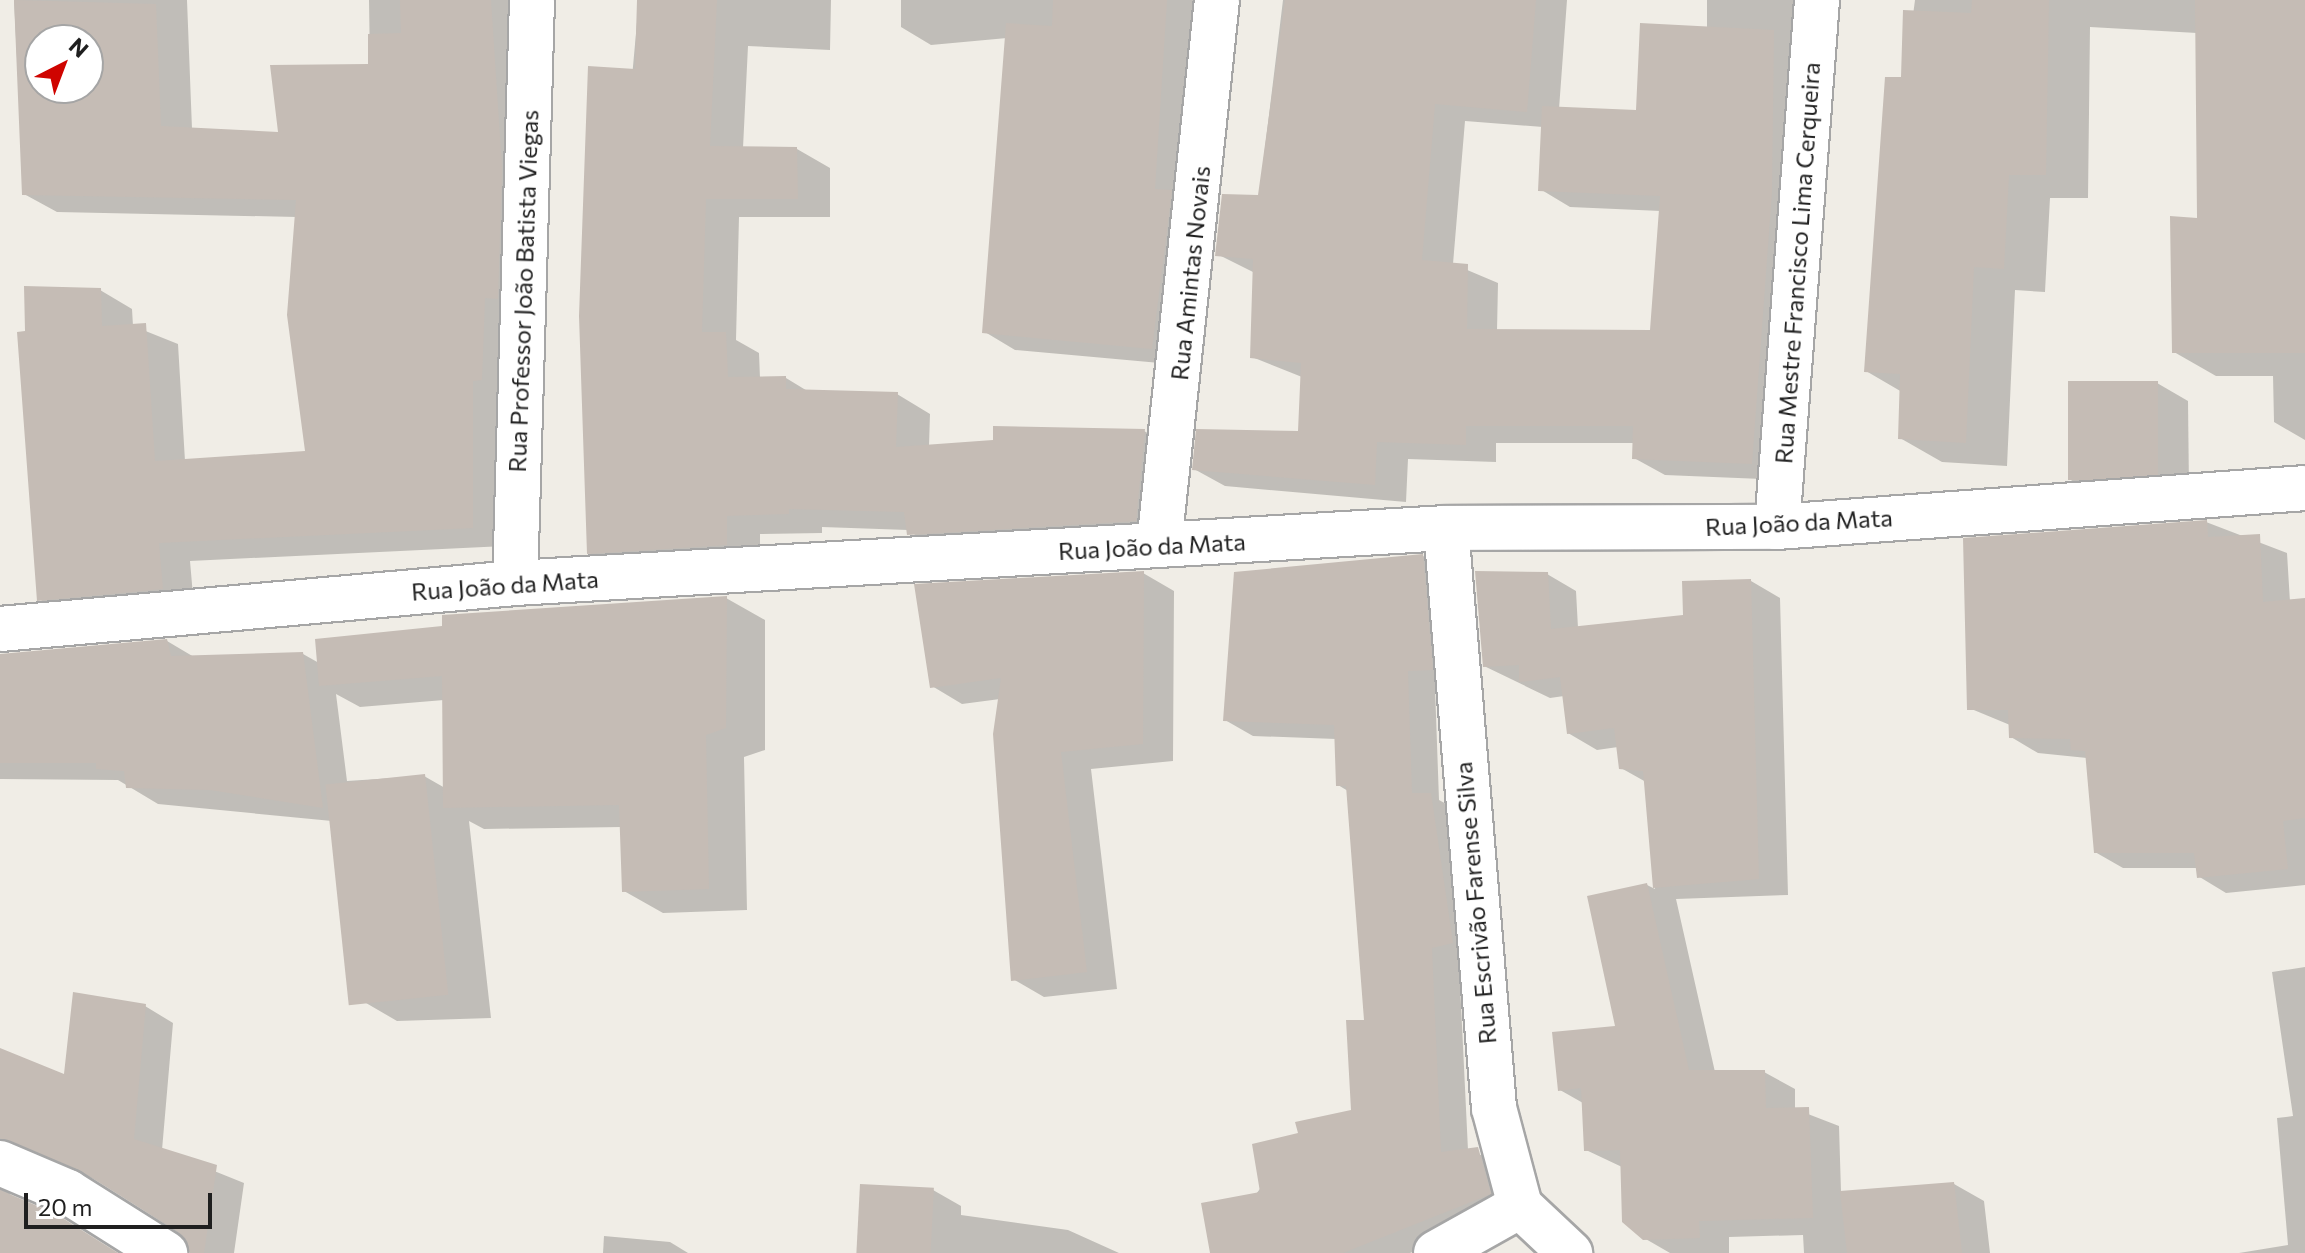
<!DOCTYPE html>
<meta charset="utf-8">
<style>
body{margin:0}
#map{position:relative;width:2305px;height:1253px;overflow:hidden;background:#f0ede6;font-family:Commissioner,sans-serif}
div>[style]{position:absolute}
.shadow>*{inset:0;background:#0003}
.building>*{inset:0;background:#c5bcb5;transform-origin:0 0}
.roads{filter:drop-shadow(2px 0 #a6a6a6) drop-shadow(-2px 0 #a6a6a6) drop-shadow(0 2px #a6a6a6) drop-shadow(0 -2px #a6a6a6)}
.minor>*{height:44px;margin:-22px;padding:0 22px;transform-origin:22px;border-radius:22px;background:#fff}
span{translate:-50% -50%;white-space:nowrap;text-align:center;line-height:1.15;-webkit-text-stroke:6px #fff;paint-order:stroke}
.street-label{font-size:24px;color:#1f1f1f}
.north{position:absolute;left:24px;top:24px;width:80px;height:80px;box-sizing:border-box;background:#fff;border:2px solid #a5a5a5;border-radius:50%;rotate:42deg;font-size:22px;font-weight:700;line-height:32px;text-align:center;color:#1f1f1f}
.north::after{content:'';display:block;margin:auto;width:28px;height:36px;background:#cf0400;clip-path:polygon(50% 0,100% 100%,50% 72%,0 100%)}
.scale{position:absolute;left:24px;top:1193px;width:188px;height:36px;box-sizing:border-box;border:4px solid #1f1f1f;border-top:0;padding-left:10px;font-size:24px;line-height:28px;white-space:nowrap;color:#1f1f1f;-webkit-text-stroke:6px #fff;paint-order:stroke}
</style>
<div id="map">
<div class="shadow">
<div style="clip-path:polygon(evenodd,14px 0,187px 0,192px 129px,280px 134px,370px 66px,369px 0,526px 0,505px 546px,190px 561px,194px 607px,71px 618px,39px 599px,100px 290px,132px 309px,133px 326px,178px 344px,185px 461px,307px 453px,297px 217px,57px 212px,24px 194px,14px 0,40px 40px,88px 40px,88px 88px,40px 88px,40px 40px)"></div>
<div style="clip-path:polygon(639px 0,831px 0,830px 50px,748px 46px,743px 148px,797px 149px,830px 168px,830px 217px,739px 217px,736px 340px,759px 353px,760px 378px,786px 378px,809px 392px,897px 394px,930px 414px,929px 446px,1144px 431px,1178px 450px,1169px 539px,942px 553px,908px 530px,822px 527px,822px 533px,760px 534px,760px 564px,622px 572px,589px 553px)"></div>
<div style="clip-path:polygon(901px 0,1198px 0,1182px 365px,1015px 350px,985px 332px,1007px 38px,931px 45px,901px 27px)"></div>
<div style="clip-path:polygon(evenodd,1283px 0,1567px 0,1559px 109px,1638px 112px,1707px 29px,1707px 0,1794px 0,1783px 480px,1665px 475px,1634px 458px,1635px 443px,1496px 443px,1496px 462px,1408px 459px,1406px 502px,1225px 486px,1194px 469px,1299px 433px,1302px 377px,1252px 357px,1255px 273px,1217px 254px,1259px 197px,1283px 0,1465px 121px,1543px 127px,1540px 189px,1570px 207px,1661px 211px,1652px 332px,1497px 331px,1498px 283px,1453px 264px,1465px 121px)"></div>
<div style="clip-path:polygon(1915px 0,2305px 0,2305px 440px,2274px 422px,2273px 376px,2216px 376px,2174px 352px,2199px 221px,2197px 33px,2090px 27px,2088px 198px,2050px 198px,2045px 292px,2015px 290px,2007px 466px,1942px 462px,1900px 438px,1902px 392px,1866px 371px)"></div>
<div style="clip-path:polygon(2157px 383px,2188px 401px,2189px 490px,2100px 497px,2069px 479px)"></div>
<div style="clip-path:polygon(2206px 522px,2287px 553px,2290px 602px,2305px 600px,2305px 885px,2226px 893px,2198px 876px,2198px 868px,2123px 868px,2095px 852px,2087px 758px,2038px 753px,2011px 737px,2010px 725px,1969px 708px)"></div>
<div style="clip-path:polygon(1423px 556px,1451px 573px,1460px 685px,1435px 687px,1439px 800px,1459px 811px,1480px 959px,1459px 963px,1468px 1150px,1506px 1165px,1518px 1209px,1410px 1253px,1212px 1253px,1301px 1134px,1353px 1112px,1366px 1022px,1348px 791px,1338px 785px,1336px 739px,1253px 736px,1225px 720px)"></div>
<div style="clip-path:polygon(1143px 573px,1174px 591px,1173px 761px,1091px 769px,1117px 989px,1044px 997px,1013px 979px,1000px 699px,962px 704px,932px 686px)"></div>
<div style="clip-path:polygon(1547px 574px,1576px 591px,1578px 628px,1685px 617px,1751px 581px,1780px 598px,1788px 895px,1676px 899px,1715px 1072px,1764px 1072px,1795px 1089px,1795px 1109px,1839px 1126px,1841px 1192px,1954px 1184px,1984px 1201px,1990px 1253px,1804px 1253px,1803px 1235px,1729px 1237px,1729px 1253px,1670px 1253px,1644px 1238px,1622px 1167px,1586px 1150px,1583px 1103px,1560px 1090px,1618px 1027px,1647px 885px,1655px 889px,1646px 782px,1621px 768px,1618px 747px,1597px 750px,1568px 733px,1564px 696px,1550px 698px,1484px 666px)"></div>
<div style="clip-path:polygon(evenodd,726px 598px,765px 620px,765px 750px,744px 757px,747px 910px,663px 913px,624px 891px,622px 827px,484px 829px,469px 821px,491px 1018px,397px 1021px,354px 996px,332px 821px,158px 804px,118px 780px,0 779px,0 655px,167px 641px,194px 657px,303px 654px,319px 663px,726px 598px,336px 694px,360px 707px,444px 700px,445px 788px,424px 776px,347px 781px,336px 694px)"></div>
<div style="clip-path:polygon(2305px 967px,2305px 1253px,2239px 1253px,2288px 1245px,2277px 1118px,2293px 1116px,2272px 972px)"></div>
<div style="clip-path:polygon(145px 1006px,173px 1023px,162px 1150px,244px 1183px,234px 1253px,192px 1253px,188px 1239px,101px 1182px,39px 1155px,15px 1158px,3px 1185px,13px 1198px,117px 1253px,0 1253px,0 1051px,66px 1077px)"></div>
<div style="clip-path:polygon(933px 1190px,961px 1206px,961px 1215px,1068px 1230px,1119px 1253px,863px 1253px)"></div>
<div style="clip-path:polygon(604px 1236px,670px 1242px,688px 1253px,603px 1253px)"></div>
</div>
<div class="building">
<div style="clip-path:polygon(evenodd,14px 0,156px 4px,161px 126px,278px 132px,270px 65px,368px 64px,368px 34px,401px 33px,400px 0,491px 0,502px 168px,498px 299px,485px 298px,482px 380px,473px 381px,473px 528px,159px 543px,163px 589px,37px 601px,17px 332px,25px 331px,24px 286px,101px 288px,102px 326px,146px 323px,155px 461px,305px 451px,287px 315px,296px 200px,22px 195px,14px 0,40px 40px,88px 40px,88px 88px,40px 88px,40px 40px)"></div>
<div style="clip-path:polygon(637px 0,717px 0,710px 146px,797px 147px,798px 199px,706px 199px,702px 332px,726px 332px,728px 377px,786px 376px,786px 389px,898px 392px,896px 447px,993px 440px,993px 426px,1145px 429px,1136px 521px,907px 535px,904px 512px,789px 509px,789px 514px,727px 516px,727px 545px,587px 554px,579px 316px,588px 66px,635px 69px)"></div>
<div style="clip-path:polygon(1053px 0,1167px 0,1155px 189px,1172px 190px,1152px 349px,982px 333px,1006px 23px,1052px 26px)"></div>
<div style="clip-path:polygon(1285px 0,1536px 0,1527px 112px,1435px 104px,1422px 260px,1468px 264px,1467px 329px,1650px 330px,1660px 196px,1538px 191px,1542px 106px,1636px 110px,1640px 23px,1774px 30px,1772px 191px,1752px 464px,1632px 459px,1633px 426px,1466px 426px,1466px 445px,1377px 442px,1375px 485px,1192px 470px,1196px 429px,1298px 431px,1301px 363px,1250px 358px,1253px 259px,1215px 256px,1222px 194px,1258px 195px)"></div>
<div style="clip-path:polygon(1972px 0,2049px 0,2046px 175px,2009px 175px,2004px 269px,1974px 267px,1966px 443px,1898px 439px,1900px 374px,1864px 372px,1885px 77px,1901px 77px,1903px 10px,1971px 13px)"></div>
<div style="clip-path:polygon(2195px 0,2305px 0,2305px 353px,2172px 353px,2170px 216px,2197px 218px)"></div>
<div style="left:2068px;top:381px;width:90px;height:99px"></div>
<div style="clip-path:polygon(2207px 520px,2208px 537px,2260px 534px,2263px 602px,2305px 598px,2305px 818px,2283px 821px,2288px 869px,2197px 878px,2194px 853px,2094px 853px,2085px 751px,2071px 750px,2070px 739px,2009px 738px,2008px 710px,1967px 710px,1963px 538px)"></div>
<div style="clip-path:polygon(1423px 554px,1433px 670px,1408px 671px,1412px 793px,1431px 793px,1453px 943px,1432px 948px,1441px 1152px,1478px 1147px,1491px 1194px,1343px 1253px,1210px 1253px,1201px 1203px,1260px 1192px,1252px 1144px,1298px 1133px,1295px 1122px,1351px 1110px,1346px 1020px,1364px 1020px,1346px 786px,1336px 786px,1334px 725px,1223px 721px,1234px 572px)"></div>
<div style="clip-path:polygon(1144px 571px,1143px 744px,1061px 752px,1087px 972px,1011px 981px,993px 734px,1001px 678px,930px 688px,914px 584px)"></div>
<div style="clip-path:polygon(1475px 571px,1548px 572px,1551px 629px,1683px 615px,1682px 581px,1751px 579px,1759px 879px,1653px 888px,1643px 771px,1619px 769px,1614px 728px,1567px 734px,1560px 677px,1519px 682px,1519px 665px,1483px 667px)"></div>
<div style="clip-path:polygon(727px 596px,726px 728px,706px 735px,709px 889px,622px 892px,619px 805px,443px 808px,442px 676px,319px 686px,315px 639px,442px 626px,442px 615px)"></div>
<div style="clip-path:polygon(167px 639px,171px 656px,303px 652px,323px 808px,210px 790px,126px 788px,124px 771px,96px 769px,96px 763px,0 763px,0 654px)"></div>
<div style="left:425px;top:774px;width:222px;height:100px;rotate:84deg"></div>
<div style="clip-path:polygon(1647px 883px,1689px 1070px,1765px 1070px,1766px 1108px,1809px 1107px,1813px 1218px,1699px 1221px,1700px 1238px,1643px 1240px,1622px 1222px,1620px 1150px,1584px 1151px,1581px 1088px,1558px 1091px,1552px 1032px,1615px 1026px,1587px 896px)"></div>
<div style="clip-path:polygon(73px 992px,146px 1004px,134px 1139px,217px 1165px,204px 1253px,190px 1253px,178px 1232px,81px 1171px,0 1138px,0 1048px,64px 1074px)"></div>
<div style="clip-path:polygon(1954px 1182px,1962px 1253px,1847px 1253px,1840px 1191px)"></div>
<div style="left:860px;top:1184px;width:74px;height:69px;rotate:3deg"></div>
<div style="clip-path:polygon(0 1190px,56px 1214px,118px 1253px,0 1253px)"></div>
</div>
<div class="roads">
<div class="minor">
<div style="left:1777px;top:527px;width:529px;rotate:-85.66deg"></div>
<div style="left:1446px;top:528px;width:582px;rotate:85.27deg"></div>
<div style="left:1494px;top:1108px;width:101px;rotate:75.1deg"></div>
<div style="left:1520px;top:1206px;width:69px;rotate:43.2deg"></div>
<div style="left:1159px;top:545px;width:548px;rotate:-83.93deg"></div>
<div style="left:515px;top:583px;width:583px;rotate:-88.33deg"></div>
<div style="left:0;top:629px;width:517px;rotate:-5.1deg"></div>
<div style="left:515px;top:583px;width:933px;rotate:-3.38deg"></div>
<div style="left:1446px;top:528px;width:331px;rotate:-0.2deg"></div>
<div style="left:1777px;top:527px;width:529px;rotate:-4.22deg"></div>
<div style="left:0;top:1163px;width:74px;rotate:23.1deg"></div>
<div style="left:68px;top:1192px;width:115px;rotate:32.2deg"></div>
<div style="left:1436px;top:1253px;width:96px;rotate:-29.2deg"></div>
</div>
</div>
<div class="street-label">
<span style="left:1797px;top:263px;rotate:-86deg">Rua Mestre Francisco Lima Cerqueira</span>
<span style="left:1190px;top:273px;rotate:-84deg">Rua Amintas Novais</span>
<span style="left:523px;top:291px;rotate:-88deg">Rua Professor João Batista Viegas</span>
<span style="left:1799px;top:522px;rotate:-3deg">Rua João da Mata</span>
<span style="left:1152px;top:546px;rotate:-3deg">Rua João da Mata</span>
<span style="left:505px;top:585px;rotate:-4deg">Rua João da Mata</span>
<span style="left:1475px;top:903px;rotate:-95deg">Rua Escrivão Farense Silva</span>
</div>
<div class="north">N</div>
<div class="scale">20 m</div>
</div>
